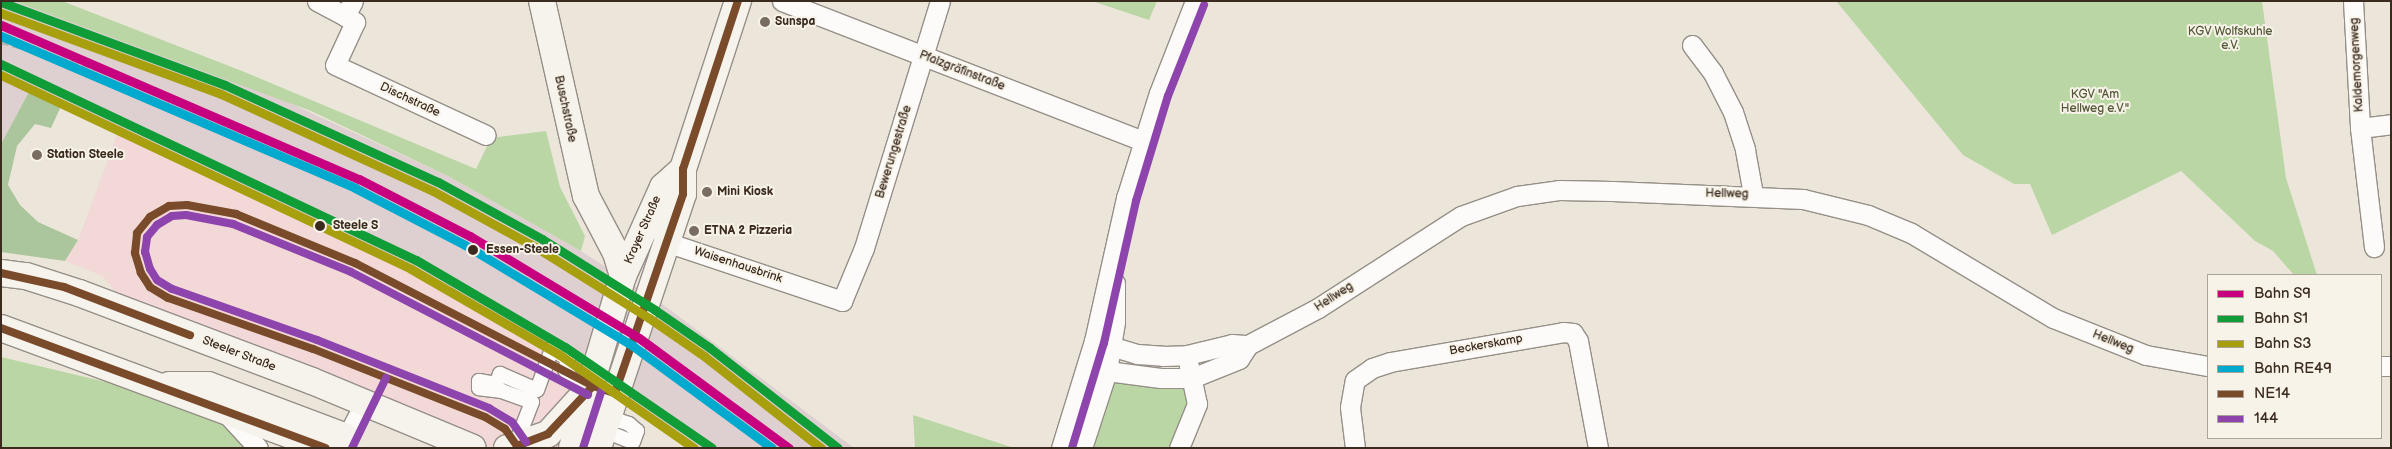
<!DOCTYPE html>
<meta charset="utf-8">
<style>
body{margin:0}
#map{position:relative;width:2392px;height:449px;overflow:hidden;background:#ece6da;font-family:"Balsamiq Sans",sans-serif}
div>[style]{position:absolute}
.built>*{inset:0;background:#f2d9d7}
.industrial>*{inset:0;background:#decfd0}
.green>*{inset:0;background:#bad6a5}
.forest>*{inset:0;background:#abc69c}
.roads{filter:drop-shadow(1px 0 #958f87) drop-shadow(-1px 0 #958f87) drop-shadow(0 1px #958f87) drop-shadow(0 -1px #958f87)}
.pedestrian>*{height:14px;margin:-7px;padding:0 7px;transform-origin:7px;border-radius:7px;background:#fcfbf9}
.minor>*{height:19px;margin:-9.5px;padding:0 9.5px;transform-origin:9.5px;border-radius:9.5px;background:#fcfbf9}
.secondary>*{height:26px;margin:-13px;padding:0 13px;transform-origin:13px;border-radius:13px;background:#f6f2ec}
.rail>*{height:4px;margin-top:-2px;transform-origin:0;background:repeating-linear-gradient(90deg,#b6b4b0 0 8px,transparent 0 12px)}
.bus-1>*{height:8px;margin:-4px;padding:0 4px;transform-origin:4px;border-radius:4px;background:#7a4b2a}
.bus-2>*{height:8px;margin:-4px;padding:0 4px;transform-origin:4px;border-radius:4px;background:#8e44ad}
.rail-1>*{height:9px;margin:-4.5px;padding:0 4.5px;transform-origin:4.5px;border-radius:4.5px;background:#c7007f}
.rail-2>*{height:9px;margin:-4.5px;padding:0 4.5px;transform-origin:4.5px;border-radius:4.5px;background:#109c37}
.rail-3>*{height:9px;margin:-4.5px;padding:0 4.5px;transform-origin:4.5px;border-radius:4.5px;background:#a79f0e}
.rail-4>*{height:9px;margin:-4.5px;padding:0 4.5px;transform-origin:4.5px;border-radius:4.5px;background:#00a9ce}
.dots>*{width:14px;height:14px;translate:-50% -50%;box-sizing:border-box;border:2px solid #f7f3e8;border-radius:50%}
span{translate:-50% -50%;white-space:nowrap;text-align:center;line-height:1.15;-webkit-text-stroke:4px #f7f3e8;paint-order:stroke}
.poi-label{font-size:12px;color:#3b2a1e;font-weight:700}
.left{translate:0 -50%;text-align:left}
.park-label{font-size:12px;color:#55593a}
.street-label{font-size:12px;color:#3b2a1e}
.stop-label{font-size:12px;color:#3b2a1e;font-weight:700}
.frame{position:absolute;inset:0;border:2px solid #3b2a1e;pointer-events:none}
.legend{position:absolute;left:2207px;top:274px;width:175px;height:165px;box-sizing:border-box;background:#f7f3e8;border:1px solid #aca397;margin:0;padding:6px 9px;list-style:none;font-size:15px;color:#3b2a1e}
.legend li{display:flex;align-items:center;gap:10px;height:25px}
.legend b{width:25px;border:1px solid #aca397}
</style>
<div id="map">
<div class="built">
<div style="clip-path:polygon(119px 129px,358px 240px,443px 284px,607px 383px,587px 448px,485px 448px,131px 309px,102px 276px,65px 261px,78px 240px)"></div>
</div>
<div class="industrial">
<div style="clip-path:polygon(1px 1px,14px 1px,268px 93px,448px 176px,581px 251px,661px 303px,854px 448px,699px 448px,607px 383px,443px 284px,358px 240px,30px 90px,1px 144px)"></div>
</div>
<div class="green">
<div style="clip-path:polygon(14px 1px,62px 1px,242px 71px,476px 169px,491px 138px,546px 131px,560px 187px,585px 236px,581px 251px,448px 176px,311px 111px)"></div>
<div style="clip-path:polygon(1092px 1px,1157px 1px,1149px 20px)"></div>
<div style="clip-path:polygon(1836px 1px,2262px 1px,2286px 178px,2317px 275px,2294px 275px,2273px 251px,2255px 241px,2181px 171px,2052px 235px,2030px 184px,2014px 184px,1963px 155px)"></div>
<div style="clip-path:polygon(1px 357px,207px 406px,247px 448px,1px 448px)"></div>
<div style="clip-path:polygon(1089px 362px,1191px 380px,1195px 395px,1176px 448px,1062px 448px)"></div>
<div style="clip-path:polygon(913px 415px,1014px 448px,915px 448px)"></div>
</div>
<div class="forest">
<div style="clip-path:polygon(30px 90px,62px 104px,51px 128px,35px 124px,17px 146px,8px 185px,20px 205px,38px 222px,78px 240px,65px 261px,1px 252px,1px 144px)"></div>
</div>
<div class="roads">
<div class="pedestrian">
<div style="left:600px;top:429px;width:35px;rotate:22deg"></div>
<div style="left:633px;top:442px;width:12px;rotate:-70deg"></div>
<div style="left:637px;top:431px;width:11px;rotate:-139deg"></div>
<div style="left:629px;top:424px;width:28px;rotate:-161deg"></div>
<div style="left:515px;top:446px;width:47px;rotate:-68.9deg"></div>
<div style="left:532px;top:402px;width:32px;rotate:-160deg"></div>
<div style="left:502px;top:391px;width:23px;rotate:-173deg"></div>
<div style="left:479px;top:388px;width:7px;rotate:-90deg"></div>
<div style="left:479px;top:381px;width:17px;rotate:10deg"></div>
<div style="left:496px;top:384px;width:11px;rotate:-68deg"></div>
<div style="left:500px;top:374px;width:40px;rotate:23.4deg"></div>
<div style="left:537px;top:390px;width:44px;rotate:-69.9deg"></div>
<div style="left:552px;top:349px;width:19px;rotate:32deg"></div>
<div style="left:568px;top:359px;width:11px;rotate:105deg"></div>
<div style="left:565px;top:370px;width:36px;rotate:52deg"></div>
</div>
<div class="minor">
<div style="left:317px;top:1px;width:32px;rotate:28deg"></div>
<div style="left:353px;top:1px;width:17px;rotate:118deg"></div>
<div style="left:345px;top:16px;width:12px;rotate:31deg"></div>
<div style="left:355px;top:22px;width:47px;rotate:114.9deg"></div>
<div style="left:335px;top:65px;width:166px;rotate:24.9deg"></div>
<div style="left:782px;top:1px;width:387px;rotate:21.2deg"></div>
<div style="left:2353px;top:1px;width:127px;rotate:86.8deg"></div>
<div style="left:2360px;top:128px;width:31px;rotate:-7deg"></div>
<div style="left:1692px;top:45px;width:35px;rotate:53deg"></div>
<div style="left:1713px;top:73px;width:44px;rotate:62.9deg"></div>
<div style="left:1733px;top:112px;width:40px;rotate:72deg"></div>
<div style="left:1745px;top:150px;width:45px;rotate:79.7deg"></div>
<div style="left:2360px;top:128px;width:120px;rotate:83.3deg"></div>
<div style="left:662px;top:233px;width:10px;rotate:66deg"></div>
<div style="left:666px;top:242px;width:186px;rotate:18.5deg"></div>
<div style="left:842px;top:301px;width:57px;rotate:-67.5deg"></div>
<div style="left:864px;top:248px;width:258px;rotate:-72.9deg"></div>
<div style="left:1094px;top:341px;width:45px;rotate:16.8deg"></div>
<div style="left:1137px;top:354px;width:26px;rotate:4deg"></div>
<div style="left:1163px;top:356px;width:24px;rotate:-2deg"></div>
<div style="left:1187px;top:355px;width:46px;rotate:-13.7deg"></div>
<div style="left:1232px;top:344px;width:16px;rotate:4deg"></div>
<div style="left:1248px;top:345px;width:79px;rotate:-27.9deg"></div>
<div style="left:1318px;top:308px;width:170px;rotate:-32.8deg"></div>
<div style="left:1461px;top:216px;width:59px;rotate:-19.7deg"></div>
<div style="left:1517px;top:196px;width:42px;rotate:-8.1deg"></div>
<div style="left:1559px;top:190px;width:53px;rotate:1.1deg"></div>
<div style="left:1612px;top:191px;width:191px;rotate:2.4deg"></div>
<div style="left:1803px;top:199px;width:67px;rotate:13.8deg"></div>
<div style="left:1868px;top:215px;width:47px;rotate:22.7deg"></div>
<div style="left:1911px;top:233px;width:165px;rotate:30.9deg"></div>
<div style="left:2053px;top:318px;width:100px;rotate:21.7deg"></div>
<div style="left:2146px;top:355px;width:63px;rotate:10.1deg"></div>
<div style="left:1096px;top:364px;width:13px;rotate:32deg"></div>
<div style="left:1107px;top:371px;width:54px;rotate:7.4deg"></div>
<div style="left:1161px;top:378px;width:31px"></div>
<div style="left:1192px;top:378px;width:51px;rotate:-22deg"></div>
<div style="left:1239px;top:359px;width:17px;rotate:-57deg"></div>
<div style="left:2381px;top:366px;width:10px"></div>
<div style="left:226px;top:413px;width:47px;rotate:47.6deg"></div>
<div style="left:341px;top:448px;width:50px;rotate:-62.4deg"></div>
<div style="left:1061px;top:448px;width:112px;rotate:-72.9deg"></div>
<div style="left:1094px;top:341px;width:147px;rotate:-77.4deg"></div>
<div style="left:1126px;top:198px;width:110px;rotate:-72.6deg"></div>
<div style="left:1159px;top:93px;width:99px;rotate:-68.6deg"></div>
<div style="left:1082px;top:448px;width:81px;rotate:-72deg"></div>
<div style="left:1107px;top:371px;width:50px;rotate:-80.7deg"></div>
<div style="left:1115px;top:322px;width:39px;rotate:-90deg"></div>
<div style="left:1179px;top:448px;width:48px;rotate:-67.8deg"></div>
<div style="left:1197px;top:404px;width:39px;rotate:-102deg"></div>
<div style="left:1355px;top:448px;width:41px;rotate:-97deg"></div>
<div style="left:1350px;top:407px;width:27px;rotate:-80deg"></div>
<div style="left:1355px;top:380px;width:21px;rotate:-35deg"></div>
<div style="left:1372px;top:368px;width:19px;rotate:-18deg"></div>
<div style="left:1390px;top:362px;width:176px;rotate:-9.8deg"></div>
<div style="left:1563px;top:332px;width:10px;rotate:6deg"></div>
<div style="left:1573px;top:333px;width:9px;rotate:58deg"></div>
<div style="left:1578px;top:341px;width:109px;rotate:79.4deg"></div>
</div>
<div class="secondary">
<div style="left:542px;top:1px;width:200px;rotate:77.3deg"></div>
<div style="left:586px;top:196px;width:64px;rotate:62.2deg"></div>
<div style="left:616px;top:253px;width:24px;rotate:73deg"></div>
<div style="left:1px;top:273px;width:25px;rotate:7deg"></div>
<div style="left:26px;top:276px;width:56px;rotate:17.8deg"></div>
<div style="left:79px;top:293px;width:249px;rotate:20.7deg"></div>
<div style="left:312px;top:381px;width:174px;rotate:22.6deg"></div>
<div style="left:1px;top:328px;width:346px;rotate:20.3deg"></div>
<div style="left:169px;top:385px;width:39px"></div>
<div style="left:208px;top:385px;width:147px;rotate:20.6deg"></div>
<div style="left:507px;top:448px;width:43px;rotate:-18.9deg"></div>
<div style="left:548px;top:434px;width:58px;rotate:-47.8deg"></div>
<div style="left:572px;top:448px;width:179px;rotate:-73.5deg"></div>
<div style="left:623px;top:276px;width:98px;rotate:-65.8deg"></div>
<div style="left:663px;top:187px;width:27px;rotate:-42deg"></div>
<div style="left:598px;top:448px;width:268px;rotate:-71.5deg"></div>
<div style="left:683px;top:194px;width:25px;rotate:-90deg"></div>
<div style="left:683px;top:169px;width:177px;rotate:-71.9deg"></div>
</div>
</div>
<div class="rail">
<div style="left:1px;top:42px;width:102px;rotate:15.9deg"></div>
<div style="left:99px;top:70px;width:102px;rotate:20.8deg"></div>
</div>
<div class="bus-1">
<div style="left:187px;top:205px;width:50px;rotate:10.4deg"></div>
<div style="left:236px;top:214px;width:129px;rotate:22.4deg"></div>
<div style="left:355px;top:263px;width:268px;rotate:27.3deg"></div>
<div style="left:593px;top:386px;width:66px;rotate:133.2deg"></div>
<div style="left:548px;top:434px;width:33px;rotate:159deg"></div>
<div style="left:517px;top:446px;width:21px;rotate:-125deg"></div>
<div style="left:505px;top:429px;width:23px;rotate:-149deg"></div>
<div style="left:485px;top:417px;width:185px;rotate:-158.4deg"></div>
<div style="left:313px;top:349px;width:154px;rotate:-160.6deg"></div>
<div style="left:168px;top:298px;width:21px;rotate:-149deg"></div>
<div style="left:150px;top:287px;width:17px;rotate:-123deg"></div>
<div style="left:141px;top:273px;width:21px;rotate:-107deg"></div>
<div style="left:135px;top:253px;width:20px;rotate:-84deg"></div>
<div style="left:137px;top:233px;width:21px;rotate:-51deg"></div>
<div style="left:150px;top:217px;width:22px;rotate:-30deg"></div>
<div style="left:169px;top:206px;width:18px;rotate:-3deg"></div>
<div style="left:1px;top:273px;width:65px;rotate:12.5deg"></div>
<div style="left:64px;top:287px;width:135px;rotate:20.9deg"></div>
<div style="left:1px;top:328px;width:346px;rotate:20.3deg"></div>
<div style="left:593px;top:386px;width:23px;rotate:18deg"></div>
<div style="left:615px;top:393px;width:210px;rotate:-71.1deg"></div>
<div style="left:683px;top:194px;width:25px;rotate:-90deg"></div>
<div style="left:683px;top:169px;width:177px;rotate:-71.9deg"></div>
</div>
<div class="bus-2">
<div style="left:526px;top:442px;width:24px;rotate:-125deg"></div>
<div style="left:512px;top:422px;width:27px;rotate:-149deg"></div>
<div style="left:489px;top:408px;width:185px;rotate:-158.4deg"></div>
<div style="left:317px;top:340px;width:154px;rotate:-160.6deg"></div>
<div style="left:172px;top:289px;width:17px;rotate:-149deg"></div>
<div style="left:157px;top:280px;width:13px;rotate:-122deg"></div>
<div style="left:150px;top:269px;width:18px;rotate:-106deg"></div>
<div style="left:145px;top:252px;width:15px;rotate:-82deg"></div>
<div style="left:147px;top:237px;width:16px;rotate:-50deg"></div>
<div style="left:157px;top:225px;width:17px;rotate:-31deg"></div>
<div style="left:172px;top:216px;width:14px;rotate:-4deg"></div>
<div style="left:186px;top:215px;width:48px;rotate:10.8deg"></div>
<div style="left:233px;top:224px;width:127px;rotate:22.1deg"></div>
<div style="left:351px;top:272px;width:267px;rotate:27.4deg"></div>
<div style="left:352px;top:448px;width:78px;rotate:-64.1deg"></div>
<div style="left:583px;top:448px;width:62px;rotate:-72.1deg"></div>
<div style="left:1072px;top:448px;width:110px;rotate:-73.1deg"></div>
<div style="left:1104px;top:343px;width:146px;rotate:-77.3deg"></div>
<div style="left:1136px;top:201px;width:110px;rotate:-73.1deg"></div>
<div style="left:1168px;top:96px;width:98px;rotate:-68.4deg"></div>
</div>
<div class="rail-1">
<div style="left:1px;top:25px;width:390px;rotate:23.3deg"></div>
<div style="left:359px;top:179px;width:125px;rotate:27.2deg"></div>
<div style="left:470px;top:236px;width:197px;rotate:31.1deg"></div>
<div style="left:639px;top:338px;width:186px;rotate:36.3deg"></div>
</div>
<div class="rail-2">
<div style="left:1px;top:2px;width:239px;rotate:20.3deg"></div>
<div style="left:225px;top:85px;width:234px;rotate:24.5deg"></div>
<div style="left:438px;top:182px;width:119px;rotate:28.7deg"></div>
<div style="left:542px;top:239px;width:133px;rotate:32.1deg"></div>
<div style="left:655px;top:310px;width:67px;rotate:34.6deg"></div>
<div style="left:710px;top:348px;width:162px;rotate:38deg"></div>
<div style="left:1px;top:64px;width:459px;rotate:25.3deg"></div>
<div style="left:416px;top:260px;width:173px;rotate:30.3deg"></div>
<div style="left:565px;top:347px;width:178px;rotate:34.5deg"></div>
</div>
<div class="rail-3">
<div style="left:1px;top:13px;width:234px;rotate:20.2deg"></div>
<div style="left:221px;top:94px;width:233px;rotate:24.6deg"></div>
<div style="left:433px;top:191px;width:119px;rotate:28.7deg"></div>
<div style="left:537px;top:248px;width:132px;rotate:32deg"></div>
<div style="left:649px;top:318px;width:67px;rotate:34.6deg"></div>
<div style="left:704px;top:356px;width:149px;rotate:38.2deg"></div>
<div style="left:1px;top:75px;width:454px;rotate:25.3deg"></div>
<div style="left:411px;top:269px;width:172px;rotate:30deg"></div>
<div style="left:560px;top:355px;width:163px;rotate:34.8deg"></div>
</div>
<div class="rail-4">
<div style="left:1px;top:36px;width:385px;rotate:23.2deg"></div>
<div style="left:355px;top:188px;width:124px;rotate:27.4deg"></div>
<div style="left:465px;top:245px;width:196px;rotate:31deg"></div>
<div style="left:633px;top:346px;width:172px;rotate:36.3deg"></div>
</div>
<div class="dots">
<div style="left:765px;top:22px;background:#796c60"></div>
<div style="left:37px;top:155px;background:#796c60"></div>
<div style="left:707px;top:192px;background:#796c60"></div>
<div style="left:320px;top:226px;background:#3b2a1e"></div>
<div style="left:694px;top:231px;background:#796c60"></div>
<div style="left:473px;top:250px;background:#3b2a1e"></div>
</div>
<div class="poi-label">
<span class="left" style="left:775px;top:22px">Sunspa</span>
<span class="left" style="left:47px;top:155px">Station Steele</span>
<span class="left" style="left:717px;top:192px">Mini Kiosk</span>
<span class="left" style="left:704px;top:231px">ETNA 2 Pizzeria</span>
</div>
<div class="park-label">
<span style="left:2230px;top:39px">KGV Wolfskuhle<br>e.V.</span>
<span style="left:2095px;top:102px">KGV "Am<br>Hellweg e.V."</span>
</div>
<div class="street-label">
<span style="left:2357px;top:65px;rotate:-93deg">Kaldemorgenweg</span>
<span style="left:962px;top:71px;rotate:21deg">Pfalzgräfinstraße</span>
<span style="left:410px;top:100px;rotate:25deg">Dischstraße</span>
<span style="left:565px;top:109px;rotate:78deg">Buschstraße</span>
<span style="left:894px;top:152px;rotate:-73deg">Bewerungestraße</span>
<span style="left:1727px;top:194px;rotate:1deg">Hellweg</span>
<span style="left:643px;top:230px;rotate:-66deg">Krayer Straße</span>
<span style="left:738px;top:265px;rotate:18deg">Waisenhausbrink</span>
<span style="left:1334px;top:297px;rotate:-33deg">Hellweg</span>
<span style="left:2113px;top:342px;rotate:22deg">Hellweg</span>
<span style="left:1486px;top:345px;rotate:-10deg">Beckerskamp</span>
<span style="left:239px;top:354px;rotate:21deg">Steeler Straße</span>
</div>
<div class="stop-label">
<span class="left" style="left:333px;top:226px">Steele S</span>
<span class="left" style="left:486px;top:250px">Essen-Steele</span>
</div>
<div class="frame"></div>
<ul class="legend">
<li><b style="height:6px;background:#c7007f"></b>Bahn S9</li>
<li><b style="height:6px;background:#109c37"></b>Bahn S1</li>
<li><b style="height:6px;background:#a79f0e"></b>Bahn S3</li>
<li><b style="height:6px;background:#00a9ce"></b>Bahn RE49</li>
<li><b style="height:6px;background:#7a4b2a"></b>NE14</li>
<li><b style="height:6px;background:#8e44ad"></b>144</li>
</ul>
</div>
